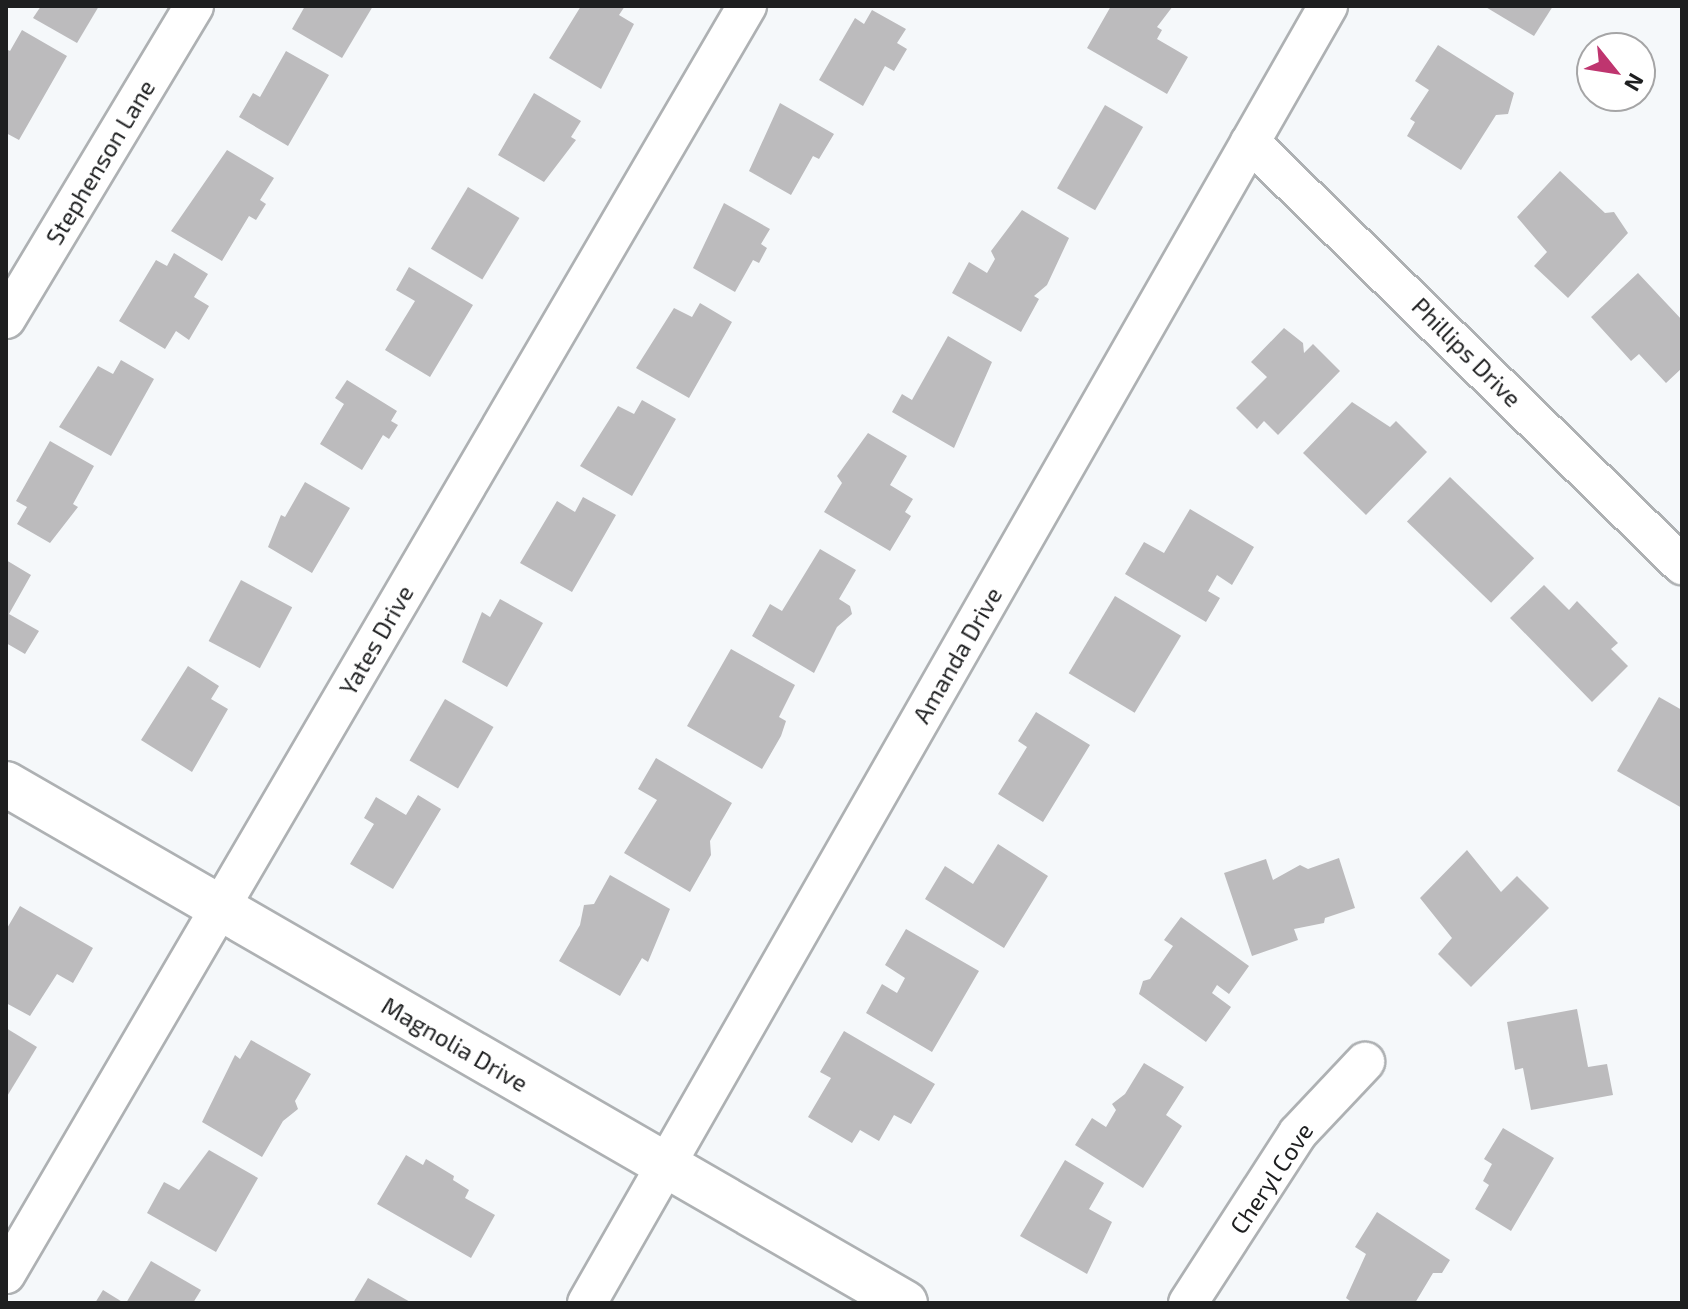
<!DOCTYPE html>
<style>
body{margin:0}
#map{position:relative;width:1688px;height:1309px;overflow:hidden;background:#f5f8fa;font-family:"Exo 2",sans-serif}
div>[style]{position:absolute}
.building>*{inset:0;background:#bcbbbd;transform-origin:0 0}
.roads{filter:drop-shadow(2px 0 #aeb1b3) drop-shadow(-2px 0 #aeb1b3) drop-shadow(0 2px #aeb1b3) drop-shadow(0 -2px #aeb1b3)}
.minor>*{height:38px;margin:-19px;padding:0 19px;transform-origin:19px;border-radius:19px;background:#fff}
.tertiary>*{height:44px;margin:-22px;padding:0 22px;transform-origin:22px;border-radius:22px;background:#fff}
span{translate:-50% -50%;white-space:nowrap;text-align:center;line-height:1.15;-webkit-text-stroke:6px #fff;paint-order:stroke}
.street-label{font-size:24px;color:#1e1f20}
.frame{position:absolute;inset:0;border:8px solid #1e1f20;pointer-events:none}
.north{position:absolute;left:1576px;top:32px;width:80px;height:80px;box-sizing:border-box;background:#fff;border:2px solid #a5a5a6;border-radius:50%;rotate:120deg;font-size:22px;font-weight:700;line-height:32px;text-align:center;color:#1e1f20}
.north::after{content:'';display:block;margin:auto;width:28px;height:36px;background:#bf356f;clip-path:polygon(50% 0,100% 100%,50% 72%,0 100%)}
</style>
<div id="map">
<div class="building">
<div style="clip-path:polygon(41px 6px,99px 6px,77px 43px,33px 18px)"></div>
<div style="clip-path:polygon(305px 6px,373px 6px,342px 58px,292px 29px)"></div>
<div style="clip-path:polygon(581px 6px,625px 6px,619px 15px,634px 24px,601px 89px,549px 58px)"></div>
<div style="clip-path:polygon(1111px 6px,1173px 6px,1157px 27px,1162px 30px,1157px 39px,1188px 57px,1167px 94px,1087px 48px)"></div>
<div style="clip-path:polygon(1484px 6px,1553px 6px,1534px 36px)"></div>
<div style="clip-path:polygon(872px 10px,906px 29px,897px 43px,907px 49px,894px 71px,885px 66px,863px 106px,819px 80px,855px 18px,864px 24px)"></div>
<div style="clip-path:polygon(22px 30px,67px 56px,19px 140px,6px 133px,6px 49px,10px 51px)"></div>
<div style="clip-path:polygon(1438px 45px,1514px 93px,1508px 114px,1496px 115px,1461px 170px,1407px 136px,1415px 122px,1410px 119px,1429px 90px,1415px 81px)"></div>
<div style="clip-path:polygon(286px 51px,329px 75px,288px 146px,239px 117px,253px 93px,260px 97px)"></div>
<div style="clip-path:polygon(534px 93px,581px 121px,571px 137px,576px 140px,544px 182px,498px 155px)"></div>
<div style="clip-path:polygon(780px 103px,834px 134px,819px 159px,813px 156px,791px 195px,749px 171px)"></div>
<div style="left:1105px;top:105px;width:44px;height:96px;rotate:30deg"></div>
<div style="clip-path:polygon(227px 150px,274px 178px,260px 200px,266px 204px,256px 220px,249px 216px,222px 261px,171px 231px)"></div>
<div style="clip-path:polygon(1560px 171px,1605px 213px,1614px 212px,1628px 233px,1568px 298px,1534px 266px,1547px 252px,1517px 217px)"></div>
<div style="left:468px;top:187px;width:60px;height:72px;rotate:31deg"></div>
<div style="clip-path:polygon(724px 203px,770px 229px,761px 244px,767px 248px,759px 263px,753px 260px,735px 292px,693px 268px)"></div>
<div style="clip-path:polygon(1022px 210px,1069px 238px,1047px 285px,1034px 296px,1039px 299px,1021px 332px,952px 293px,969px 262px,987px 273px,995px 259px,991px 251px)"></div>
<div style="clip-path:polygon(174px 253px,208px 274px,194px 297px,209px 306px,189px 340px,176px 331px,165px 349px,119px 321px,156px 260px,167px 266px)"></div>
<div style="clip-path:polygon(409px 267px,473px 305px,430px 377px,385px 350px,415px 301px,396px 290px)"></div>
<div style="clip-path:polygon(1638px 273px,1682px 320px,1682px 368px,1666px 383px,1639px 354px,1631px 361px,1591px 317px)"></div>
<div style="clip-path:polygon(700px 303px,732px 322px,689px 398px,636px 368px,674px 308px,692px 317px)"></div>
<div style="clip-path:polygon(1284px 328px,1303px 343px,1304px 353px,1313px 344px,1340px 371px,1278px 435px,1264px 421px,1257px 429px,1236px 408px,1267px 377px,1251px 362px)"></div>
<div style="clip-path:polygon(948px 336px,992px 362px,954px 448px,892px 412px,902px 394px,912px 400px)"></div>
<div style="clip-path:polygon(121px 360px,154px 379px,111px 456px,59px 427px,98px 366px,113px 374px)"></div>
<div style="clip-path:polygon(347px 380px,397px 411px,391px 421px,398px 425px,389px 439px,383px 435px,362px 470px,320px 444px,344px 404px,335px 398px)"></div>
<div style="clip-path:polygon(642px 400px,676px 419px,632px 496px,580px 466px,618px 406px,634px 414px)"></div>
<div style="clip-path:polygon(1352px 402px,1390px 427px,1396px 421px,1427px 452px,1366px 515px,1303px 453px)"></div>
<div style="clip-path:polygon(868px 433px,907px 456px,890px 485px,913px 499px,905px 512px,911px 516px,890px 551px,824px 512px,842px 483px,837px 476px)"></div>
<div style="clip-path:polygon(50px 441px,94px 466px,73px 504px,78px 507px,50px 543px,17px 524px,27px 507px,16px 501px)"></div>
<div style="left:1450px;top:477px;width:117px;height:62px;rotate:44deg"></div>
<div style="clip-path:polygon(305px 482px,350px 508px,312px 573px,268px 547px,281px 515px,285px 517px)"></div>
<div style="clip-path:polygon(583px 497px,616px 515px,572px 592px,520px 563px,557px 501px,575px 512px)"></div>
<div style="clip-path:polygon(1190px 509px,1254px 547px,1232px 585px,1217px 575px,1208px 591px,1220px 598px,1206px 622px,1125px 574px,1144px 542px,1164px 553px)"></div>
<div style="clip-path:polygon(820px 549px,856px 570px,839px 599px,850px 606px,852px 614px,837px 627px,814px 673px,752px 636px,770px 604px,782px 611px)"></div>
<div style="clip-path:polygon(6px 560px,31px 575px,9px 614px,39px 631px,25px 654px,6px 643px)"></div>
<div style="left:241px;top:580px;width:58px;height:69px;rotate:28deg"></div>
<div style="clip-path:polygon(1544px 585px,1569px 610px,1577px 601px,1618px 643px,1611px 649px,1628px 666px,1592px 702px,1510px 618px)"></div>
<div style="left:1115px;top:596px;width:77px;height:90px;rotate:31deg"></div>
<div style="clip-path:polygon(500px 599px,543px 623px,507px 687px,462px 662px,482px 612px,490px 617px)"></div>
<div style="clip-path:polygon(731px 649px,795px 685px,779px 717px,786px 721px,781px 736px,762px 769px,687px 726px)"></div>
<div style="clip-path:polygon(188px 666px,219px 686px,211px 699px,228px 709px,192px 772px,141px 740px)"></div>
<div style="clip-path:polygon(1659px 697px,1682px 710px,1682px 808px,1617px 771px)"></div>
<div style="left:445px;top:699px;width:56px;height:71px;rotate:30deg"></div>
<div style="clip-path:polygon(1036px 712px,1090px 745px,1043px 822px,998px 794px,1027px 747px,1018px 741px)"></div>
<div style="clip-path:polygon(656px 758px,732px 803px,710px 841px,711px 855px,690px 892px,624px 853px,657px 800px,638px 789px)"></div>
<div style="clip-path:polygon(418px 795px,441px 809px,393px 889px,350px 864px,374px 824px,364px 818px,376px 797px,406px 815px)"></div>
<div style="clip-path:polygon(998px 844px,1048px 876px,1004px 948px,925px 899px,945px 866px,973px 884px)"></div>
<div style="clip-path:polygon(1467px 850px,1501px 892px,1517px 876px,1549px 908px,1471px 987px,1438px 954px,1452px 938px,1420px 898px)"></div>
<div style="clip-path:polygon(1339px 858px,1355px 908px,1325px 918px,1324px 923px,1294px 929px,1298px 940px,1252px 956px,1224px 873px,1266px 859px,1273px 880px,1300px 865px,1308px 869px)"></div>
<div style="clip-path:polygon(610px 875px,670px 909px,648px 962px,642px 958px,620px 996px,559px 961px,580px 925px,584px 905px,594px 904px)"></div>
<div style="clip-path:polygon(20px 906px,93px 948px,73px 983px,57px 974px,30px 1016px,6px 1003px,6px 930px)"></div>
<div style="clip-path:polygon(1181px 917px,1249px 966px,1229px 994px,1217px 985px,1212px 993px,1231px 1007px,1206px 1042px,1139px 994px,1143px 981px,1150px 979px,1173px 946px,1164px 940px)"></div>
<div style="clip-path:polygon(906px 929px,979px 971px,932px 1052px,866px 1013px,882px 984px,897px 993px,905px 978px,885px 965px)"></div>
<div style="clip-path:polygon(1577px 1009px,1588px 1067px,1607px 1064px,1613px 1095px,1531px 1110px,1523px 1068px,1515px 1070px,1507px 1022px)"></div>
<div style="clip-path:polygon(6px 1028px,37px 1047px,6px 1098px)"></div>
<div style="clip-path:polygon(844px 1031px,935px 1084px,911px 1124px,894px 1115px,879px 1141px,860px 1130px,852px 1143px,808px 1117px,831px 1078px,820px 1072px)"></div>
<div style="clip-path:polygon(251px 1040px,311px 1074px,295px 1101px,298px 1109px,283px 1121px,262px 1157px,202px 1122px,235px 1055px,240px 1059px)"></div>
<div style="clip-path:polygon(1144px 1063px,1184px 1087px,1166px 1115px,1182px 1126px,1143px 1188px,1075px 1145px,1092px 1118px,1106px 1127px,1116px 1110px,1112px 1104px,1125px 1094px)"></div>
<div style="clip-path:polygon(1503px 1128px,1554px 1158px,1511px 1231px,1475px 1209px,1489px 1185px,1483px 1181px,1492px 1164px,1484px 1159px)"></div>
<div style="clip-path:polygon(209px 1150px,258px 1178px,216px 1252px,147px 1213px,164px 1182px,179px 1190px)"></div>
<div style="clip-path:polygon(406px 1155px,423px 1165px,426px 1159px,454px 1176px,453px 1180px,469px 1190px,465px 1198px,495px 1215px,471px 1258px,377px 1204px)"></div>
<div style="clip-path:polygon(1065px 1160px,1104px 1183px,1089px 1209px,1112px 1222px,1087px 1274px,1020px 1236px)"></div>
<div style="clip-path:polygon(1377px 1212px,1450px 1260px,1442px 1273px,1433px 1273px,1415px 1303px,1353px 1303px,1346px 1298px,1366px 1254px,1355px 1247px)"></div>
<div style="clip-path:polygon(151px 1261px,201px 1290px,193px 1303px,126px 1303px)"></div>
<div style="clip-path:polygon(368px 1278px,412px 1303px,353px 1303px)"></div>
<div style="clip-path:polygon(103px 1290px,124px 1303px,95px 1303px)"></div>
</div>
<div class="roads">
<div class="minor">
<div style="left:1250px;top:142px;width:605px;rotate:44.4deg"></div>
<div style="left:6px;top:319px;width:365px;rotate:-59deg"></div>
<div style="left:6px;top:1274px;width:1469px;rotate:-59.7deg"></div>
<div style="left:587px;top:1303px;width:1494px;rotate:-60.26deg"></div>
<div style="left:1188px;top:1303px;width:202px;rotate:-57.1deg"></div>
<div style="left:1298px;top:1133px;width:98px;rotate:-46.7deg"></div>
</div>
<div class="tertiary">
<div style="left:6px;top:784px;width:1038px;rotate:30deg"></div>
</div>
</div>
<div class="street-label">
<span style="left:100px;top:162px;rotate:-59deg">Stephenson Lane</span>
<span style="left:1467px;top:352px;rotate:45deg">Phillips Drive</span>
<span style="left:376px;top:640px;rotate:-60deg">Yates Drive</span>
<span style="left:957px;top:655px;rotate:-60deg">Amanda Drive</span>
<span style="left:455px;top:1044px;rotate:30deg">Magnolia Drive</span>
<span style="left:1271px;top:1178px;rotate:-56deg">Cheryl Cove</span>
</div>
<div class="frame"></div>
<div class="north">N</div>
</div>
